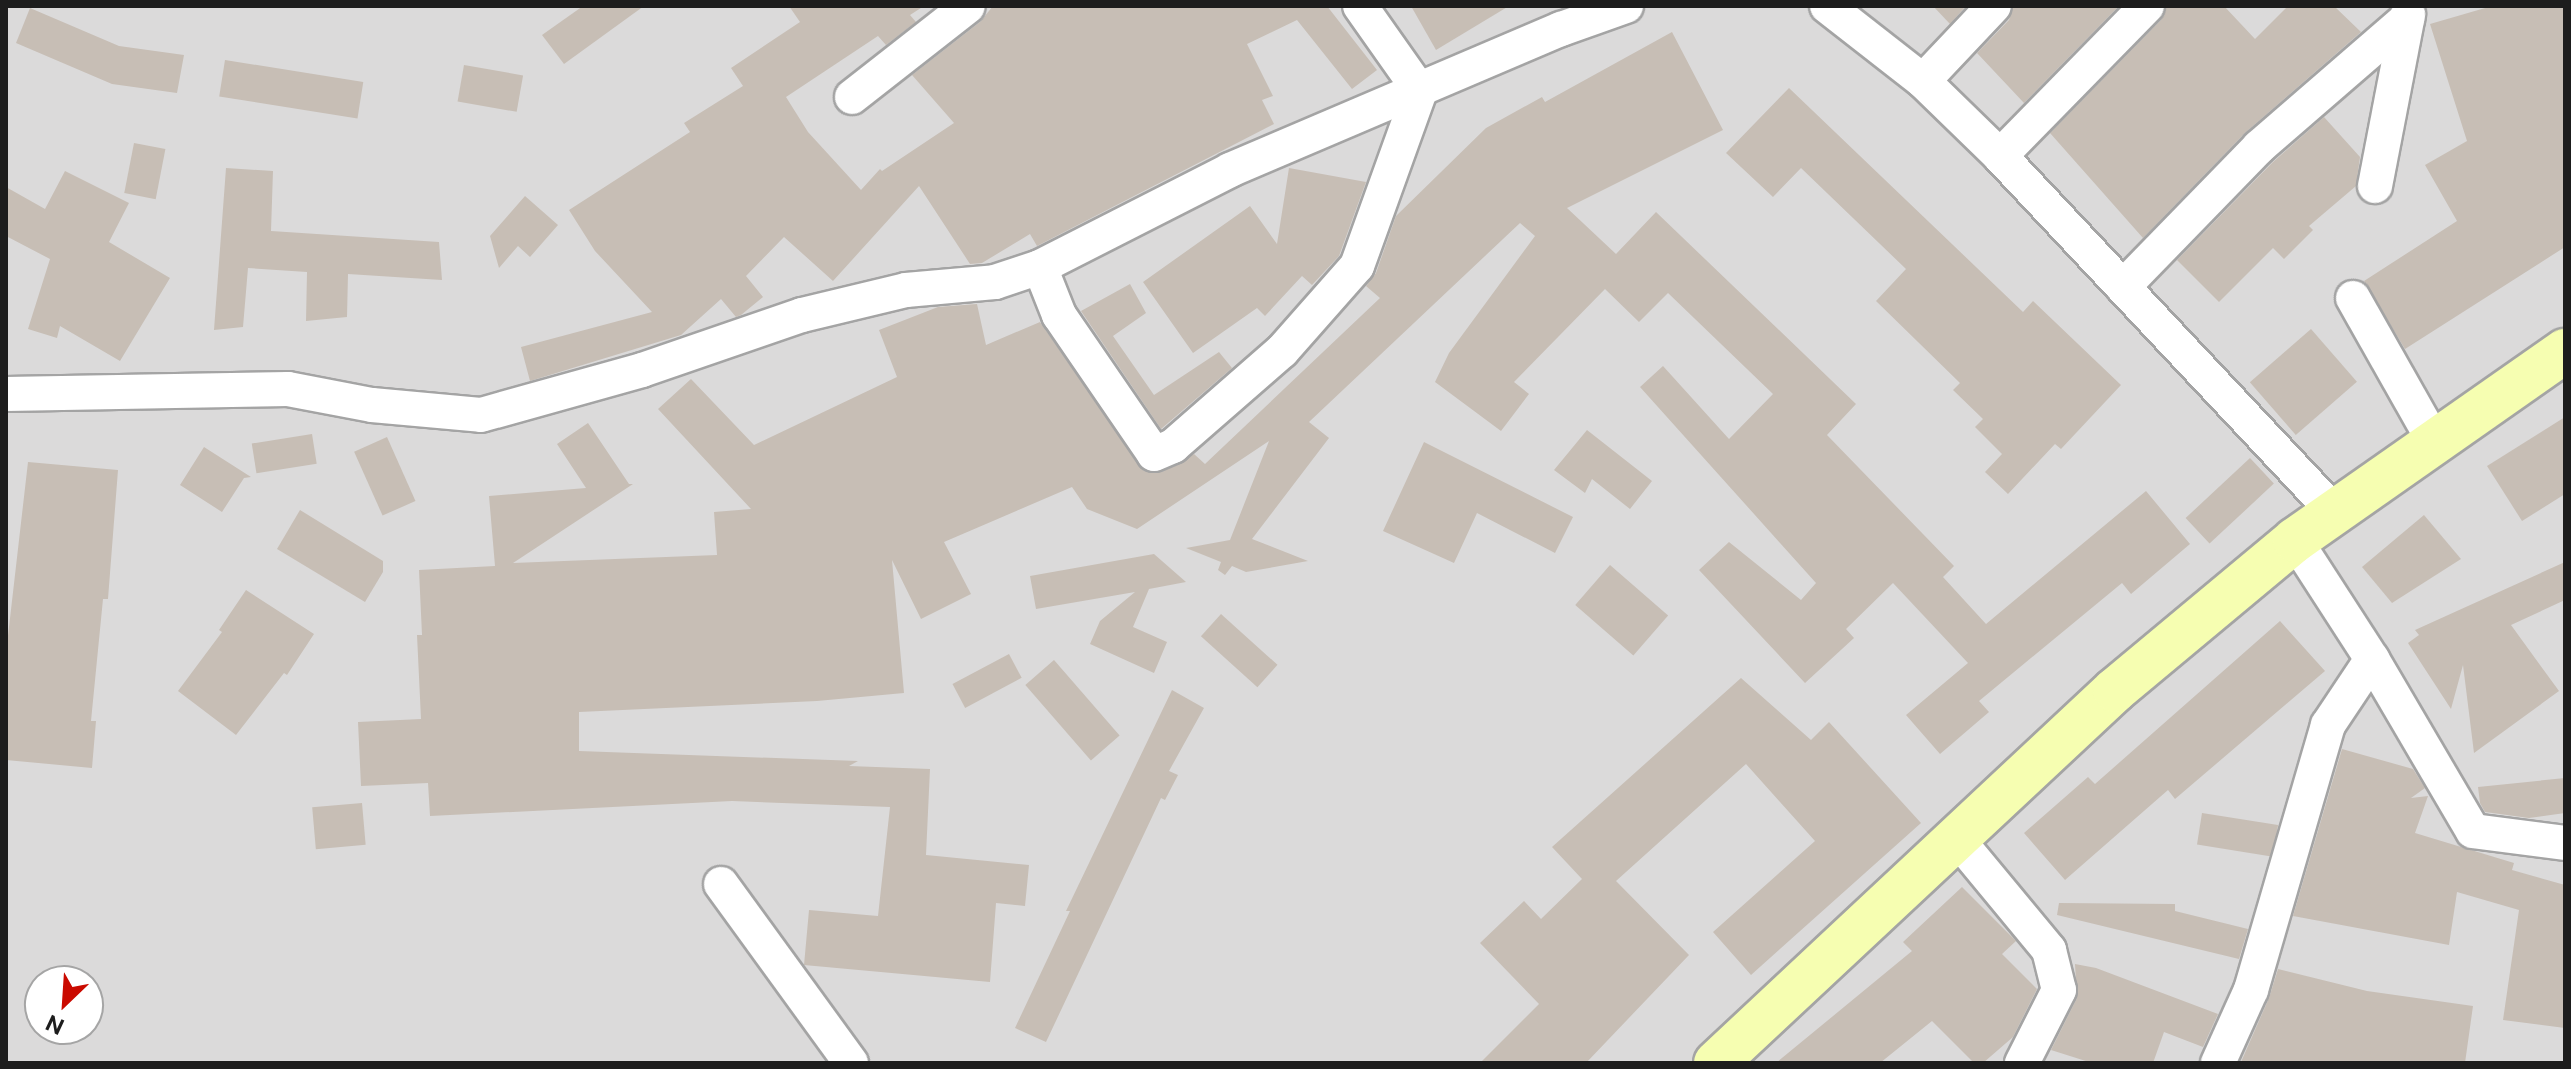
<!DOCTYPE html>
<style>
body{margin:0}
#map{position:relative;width:2571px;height:1069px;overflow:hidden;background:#efebe2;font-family:"Public Sans",sans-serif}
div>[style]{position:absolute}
.residential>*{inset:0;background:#dbdada}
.building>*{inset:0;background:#c7beb5;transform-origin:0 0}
.roads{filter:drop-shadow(2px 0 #a4a4a4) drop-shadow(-2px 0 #a4a4a4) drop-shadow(0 2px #a4a4a4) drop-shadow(0 -2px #a4a4a4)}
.street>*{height:34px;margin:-17px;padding:0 17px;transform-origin:17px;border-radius:17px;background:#fff}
.secondary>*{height:44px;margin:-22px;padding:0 22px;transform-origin:22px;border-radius:22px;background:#f6feb1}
span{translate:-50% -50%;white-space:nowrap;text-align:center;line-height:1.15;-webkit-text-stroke:6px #fff;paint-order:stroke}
.frame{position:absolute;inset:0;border:8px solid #1d1d1d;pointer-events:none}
.north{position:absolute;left:24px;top:965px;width:80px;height:80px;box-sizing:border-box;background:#fff;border:2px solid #a5a5a5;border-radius:50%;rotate:205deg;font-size:22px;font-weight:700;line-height:32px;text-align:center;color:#1d1d1d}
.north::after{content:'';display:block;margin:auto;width:28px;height:36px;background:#ca0a00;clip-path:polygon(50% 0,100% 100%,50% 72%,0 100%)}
</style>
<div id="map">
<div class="residential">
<div style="clip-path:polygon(evenodd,6px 6px,2565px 6px,2565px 1063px,6px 1063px,6px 6px,40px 981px,88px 981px,88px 1029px,40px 1029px,40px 981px)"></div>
</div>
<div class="building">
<div style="clip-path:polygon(583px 6px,644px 6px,564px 64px,542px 35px)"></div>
<div style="clip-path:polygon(789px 6px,924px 6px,910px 15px,916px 22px,886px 45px,878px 36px,786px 97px,808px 132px,861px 190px,880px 169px,882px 171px,954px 123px,912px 75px,980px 22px,993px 6px,1327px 6px,1377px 70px,1352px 89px,1297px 20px,1247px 44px,1273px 96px,1262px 100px,1274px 124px,1037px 246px,1030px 234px,982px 263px,970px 264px,919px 186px,833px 281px,784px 237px,746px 276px,763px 297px,741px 315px,736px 317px,721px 299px,681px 335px,530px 381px,521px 347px,652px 312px,595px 251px,569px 210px,690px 132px,684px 123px,743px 86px,731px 68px,800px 22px)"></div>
<div style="clip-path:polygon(1411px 6px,1509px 6px,1436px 50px)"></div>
<div style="clip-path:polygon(1933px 6px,1966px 6px,1950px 24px)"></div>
<div style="clip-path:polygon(2013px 6px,2119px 6px,2024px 103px,1977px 53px,2009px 20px)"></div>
<div style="clip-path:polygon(2166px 6px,2224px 6px,2255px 39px,2288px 6px,2334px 6px,2361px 32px,2246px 132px,2143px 238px,2050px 133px,2161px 20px)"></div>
<div style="clip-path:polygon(2492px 6px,2565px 6px,2565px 247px,2405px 349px,2364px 281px,2457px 221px,2425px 165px,2467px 141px,2430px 24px)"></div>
<div style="clip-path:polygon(30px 8px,119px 46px,184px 55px,177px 93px,112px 84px,16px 43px)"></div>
<div style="clip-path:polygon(1672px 32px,1723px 130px,1567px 208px,1616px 254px,1656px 212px,1856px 404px,1827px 435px,1954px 566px,1943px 577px,1986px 624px,2146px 491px,2190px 544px,2131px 594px,2122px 583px,1979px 701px,1989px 712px,1940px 754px,1906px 715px,1968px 663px,1893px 583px,1846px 629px,1854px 638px,1805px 683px,1699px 570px,1729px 542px,1801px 600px,1816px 583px,1640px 387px,1663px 366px,1729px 439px,1773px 394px,1668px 293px,1639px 322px,1605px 289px,1514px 382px,1529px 394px,1501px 431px,1435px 382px,1449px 353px,1535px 236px,1520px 223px,1309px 422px,1329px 438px,1252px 539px,1308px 561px,1246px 572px,1232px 566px,1225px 575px,1218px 570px,1221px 562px,1186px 548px,1230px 540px,1269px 441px,1137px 529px,1087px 509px,1072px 487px,944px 542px,971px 594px,921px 619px,892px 560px,904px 693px,817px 701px,579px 712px,579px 751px,858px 761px,849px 766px,930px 769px,926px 855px,1029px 865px,1025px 906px,996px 903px,990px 982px,804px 965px,809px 910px,878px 916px,890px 807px,732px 801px,430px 816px,428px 783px,361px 786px,358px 722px,421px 719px,417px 635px,422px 635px,419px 570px,495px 566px,489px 496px,586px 488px,557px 444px,588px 423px,629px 484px,633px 484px,513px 563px,717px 555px,714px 512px,751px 509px,658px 409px,691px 379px,754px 445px,897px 377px,879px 330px,938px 307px,977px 304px,986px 345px,1040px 322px,1144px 471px,1162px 472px,1194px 454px,1205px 464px,1380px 298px,1366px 286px,1376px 273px,1396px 216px,1486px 128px,1542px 97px,1545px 102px)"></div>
<div style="left:225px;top:60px;width:140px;height:37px;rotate:9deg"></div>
<div style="left:464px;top:65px;width:60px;height:37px;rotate:10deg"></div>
<div style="clip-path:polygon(1789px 88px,2023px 312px,2033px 301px,2121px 385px,2061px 449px,2055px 444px,2008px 494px,1985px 472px,2002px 454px,1975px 427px,1983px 419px,1953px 390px,1960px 383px,1876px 301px,1906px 269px,1801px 168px,1773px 197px,1726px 153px)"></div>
<div style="clip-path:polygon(2324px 117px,2360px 157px,2356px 186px,2309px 226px,2313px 230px,2284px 259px,2273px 248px,2219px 302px,2177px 260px,2273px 162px)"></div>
<div style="left:134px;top:143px;width:32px;height:51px;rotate:11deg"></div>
<div style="clip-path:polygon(226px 168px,273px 171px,271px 231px,439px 242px,442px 280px,348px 274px,347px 317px,306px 321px,307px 272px,248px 268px,243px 327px,214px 330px)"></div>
<div style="clip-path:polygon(1289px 168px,1366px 182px,1339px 256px,1312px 285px,1302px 276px,1265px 316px,1257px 308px,1193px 353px,1143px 282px,1250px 206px,1277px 244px)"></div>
<div style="clip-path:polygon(65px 171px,129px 203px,109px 242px,170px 278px,120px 361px,60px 326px,57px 338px,28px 329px,50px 259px,6px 236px,6px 187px,45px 209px)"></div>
<div style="clip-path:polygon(525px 196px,558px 225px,530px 257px,518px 246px,499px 268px,490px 236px)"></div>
<div style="clip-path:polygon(1130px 284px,1146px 313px,1113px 336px,1154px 395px,1219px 352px,1232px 368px,1161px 429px,1081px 311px)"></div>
<div style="left:2311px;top:329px;width:70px;height:81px;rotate:49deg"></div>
<div style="clip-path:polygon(2565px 417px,2565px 494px,2522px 521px,2487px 466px)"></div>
<div style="clip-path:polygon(1587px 430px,1652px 481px,1630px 509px,1592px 479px,1585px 493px,1554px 470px)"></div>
<div style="left:312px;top:434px;width:30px;height:61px;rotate:81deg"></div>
<div style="left:387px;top:437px;width:70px;height:36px;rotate:66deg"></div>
<div style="clip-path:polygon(1424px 442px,1573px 517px,1555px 553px,1477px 513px,1454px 563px,1383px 531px)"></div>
<div style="clip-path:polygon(204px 447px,251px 477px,244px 478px,222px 512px,180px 485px)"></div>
<div style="left:2250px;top:458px;width:35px;height:88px;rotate:47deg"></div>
<div style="clip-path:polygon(28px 462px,118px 470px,108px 599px,103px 599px,91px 721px,96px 721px,92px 768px,6px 760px,6px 653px)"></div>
<div style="clip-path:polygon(300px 510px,383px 561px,383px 572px,365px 602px,277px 549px)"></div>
<div style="clip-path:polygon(2424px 515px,2461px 559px,2392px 603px,2362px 567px)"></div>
<div style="clip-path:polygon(1154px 554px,1186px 582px,1149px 589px,1133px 627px,1167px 642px,1154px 673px,1090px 644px,1100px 621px,1135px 592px,1036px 609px,1030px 576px)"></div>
<div style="clip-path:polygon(2565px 562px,2565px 600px,2511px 625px,2559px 691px,2474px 753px,2463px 665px,2451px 709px,2408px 643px,2419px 635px,2415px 630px)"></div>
<div style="left:1610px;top:565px;width:77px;height:53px;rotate:41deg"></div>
<div style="clip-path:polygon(246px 590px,314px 634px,287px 675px,284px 673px,236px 735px,178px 691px,222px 632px,219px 630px)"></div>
<div style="left:1221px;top:614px;width:76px;height:30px;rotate:42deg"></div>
<div style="clip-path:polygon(2280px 621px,2325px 671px,2175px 799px,2168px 790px,2065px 880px,2024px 833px,2088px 777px,2095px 784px)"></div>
<div style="left:1009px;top:654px;width:27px;height:64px;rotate:62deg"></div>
<div style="left:1054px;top:660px;width:100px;height:38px;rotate:49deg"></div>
<div style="clip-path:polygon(1741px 678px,1811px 740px,1829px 722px,1921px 823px,1751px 975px,1713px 932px,1815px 841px,1746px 764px,1616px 881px,1689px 955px,1586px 1063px,1480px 1063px,1539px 1004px,1480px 943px,1524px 901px,1541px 919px,1582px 879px,1552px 847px)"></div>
<div style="clip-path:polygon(1172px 690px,1204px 708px,1169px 771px,1178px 775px,1165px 800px,1161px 798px,1046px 1042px,1015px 1028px,1070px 911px,1066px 911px)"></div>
<div style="clip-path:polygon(2342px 749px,2413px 769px,2425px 788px,2411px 798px,2428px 796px,2415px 833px,2514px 863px,2512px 870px,2565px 885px,2565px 1028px,2503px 1020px,2519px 910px,2457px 892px,2449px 945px,2293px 916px)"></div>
<div style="clip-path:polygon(2565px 778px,2565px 813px,2529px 818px,2485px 812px,2480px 803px,2478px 787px)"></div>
<div style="left:362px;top:803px;width:42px;height:50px;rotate:85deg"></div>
<div style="left:2202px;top:813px;width:77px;height:32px;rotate:9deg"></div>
<div style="clip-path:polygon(1962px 887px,2016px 941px,2002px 954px,2037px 989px,2013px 1037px,1983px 1063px,1974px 1063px,1932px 1021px,1880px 1063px,1776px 1063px,1912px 951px,1903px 942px)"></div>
<div style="clip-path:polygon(2059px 903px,2175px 904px,2175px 911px,2248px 929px,2239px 959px,2057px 915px)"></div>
<div style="clip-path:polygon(2075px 964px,2096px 968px,2218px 1014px,2203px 1047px,2164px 1032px,2153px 1063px,2092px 1063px,2051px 1050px,2077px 998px)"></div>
<div style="clip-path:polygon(2278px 969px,2367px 991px,2473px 1006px,2465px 1063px,2241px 1062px,2269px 998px)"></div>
</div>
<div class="roads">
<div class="street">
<div style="left:1827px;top:6px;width:122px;rotate:38deg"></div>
<div style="left:1923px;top:81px;width:107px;rotate:44.2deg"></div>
<div style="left:2000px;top:156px;width:491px;rotate:46.8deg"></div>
<div style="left:1923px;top:81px;width:103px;rotate:-46.6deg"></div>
<div style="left:852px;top:97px;width:147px;rotate:-38.1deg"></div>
<div style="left:2000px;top:156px;width:210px;rotate:-45.6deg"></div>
<div style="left:2375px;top:186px;width:175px;rotate:-79.1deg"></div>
<div style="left:1040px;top:267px;width:52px;rotate:68.4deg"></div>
<div style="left:1059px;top:315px;width:168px;rotate:55.6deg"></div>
<div style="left:1154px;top:454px;width:21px;rotate:-23deg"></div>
<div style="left:1173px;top:446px;width:145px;rotate:-41.1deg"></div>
<div style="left:1282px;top:351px;width:113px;rotate:-48.6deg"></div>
<div style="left:1357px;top:266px;width:186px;rotate:-70.2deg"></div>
<div style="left:1420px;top:91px;width:104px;rotate:-125.2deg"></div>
<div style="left:2123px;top:287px;width:195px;rotate:-45.8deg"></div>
<div style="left:2259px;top:147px;width:196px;rotate:-40.9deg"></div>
<div style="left:2353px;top:298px;width:167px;rotate:60.5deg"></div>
<div style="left:6px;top:394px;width:282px;rotate:-1deg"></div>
<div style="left:288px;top:389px;width:86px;rotate:10.8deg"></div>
<div style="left:372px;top:405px;width:109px;rotate:5.2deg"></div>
<div style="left:481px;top:415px;width:167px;rotate:-15.6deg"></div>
<div style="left:642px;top:370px;width:169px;rotate:-19deg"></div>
<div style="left:802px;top:315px;width:107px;rotate:-13.5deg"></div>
<div style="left:906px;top:290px;width:89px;rotate:-5.1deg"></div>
<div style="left:995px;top:282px;width:47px;rotate:-18.4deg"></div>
<div style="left:1040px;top:267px;width:213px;rotate:-27deg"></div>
<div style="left:1230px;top:170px;width:360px;rotate:-23.1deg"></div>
<div style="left:1561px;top:29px;width:69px;rotate:-19.5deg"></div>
<div style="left:2295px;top:540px;width:142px;rotate:57.1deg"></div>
<div style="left:2372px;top:659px;width:199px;rotate:59.6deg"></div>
<div style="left:2473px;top:831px;width:93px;rotate:7.4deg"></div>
<div style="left:1958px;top:840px;width:143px;rotate:50.4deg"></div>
<div style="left:2049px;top:950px;width:41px;rotate:76deg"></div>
<div style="left:2059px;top:990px;width:82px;rotate:116.9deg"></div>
<div style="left:721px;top:884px;width:221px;rotate:54deg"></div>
<div style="left:2218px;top:1063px;width:80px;rotate:-65.7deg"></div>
<div style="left:2251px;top:990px;width:276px;rotate:-73.8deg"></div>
<div style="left:2328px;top:725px;width:79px;rotate:-56.3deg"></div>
</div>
<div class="secondary">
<div style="left:1716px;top:1063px;width:546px;rotate:-43.07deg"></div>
<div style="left:2115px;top:690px;width:234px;rotate:-39.8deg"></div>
<div style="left:2295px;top:540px;width:330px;rotate:-35deg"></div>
</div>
</div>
<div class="frame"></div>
<div class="north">N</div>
</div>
